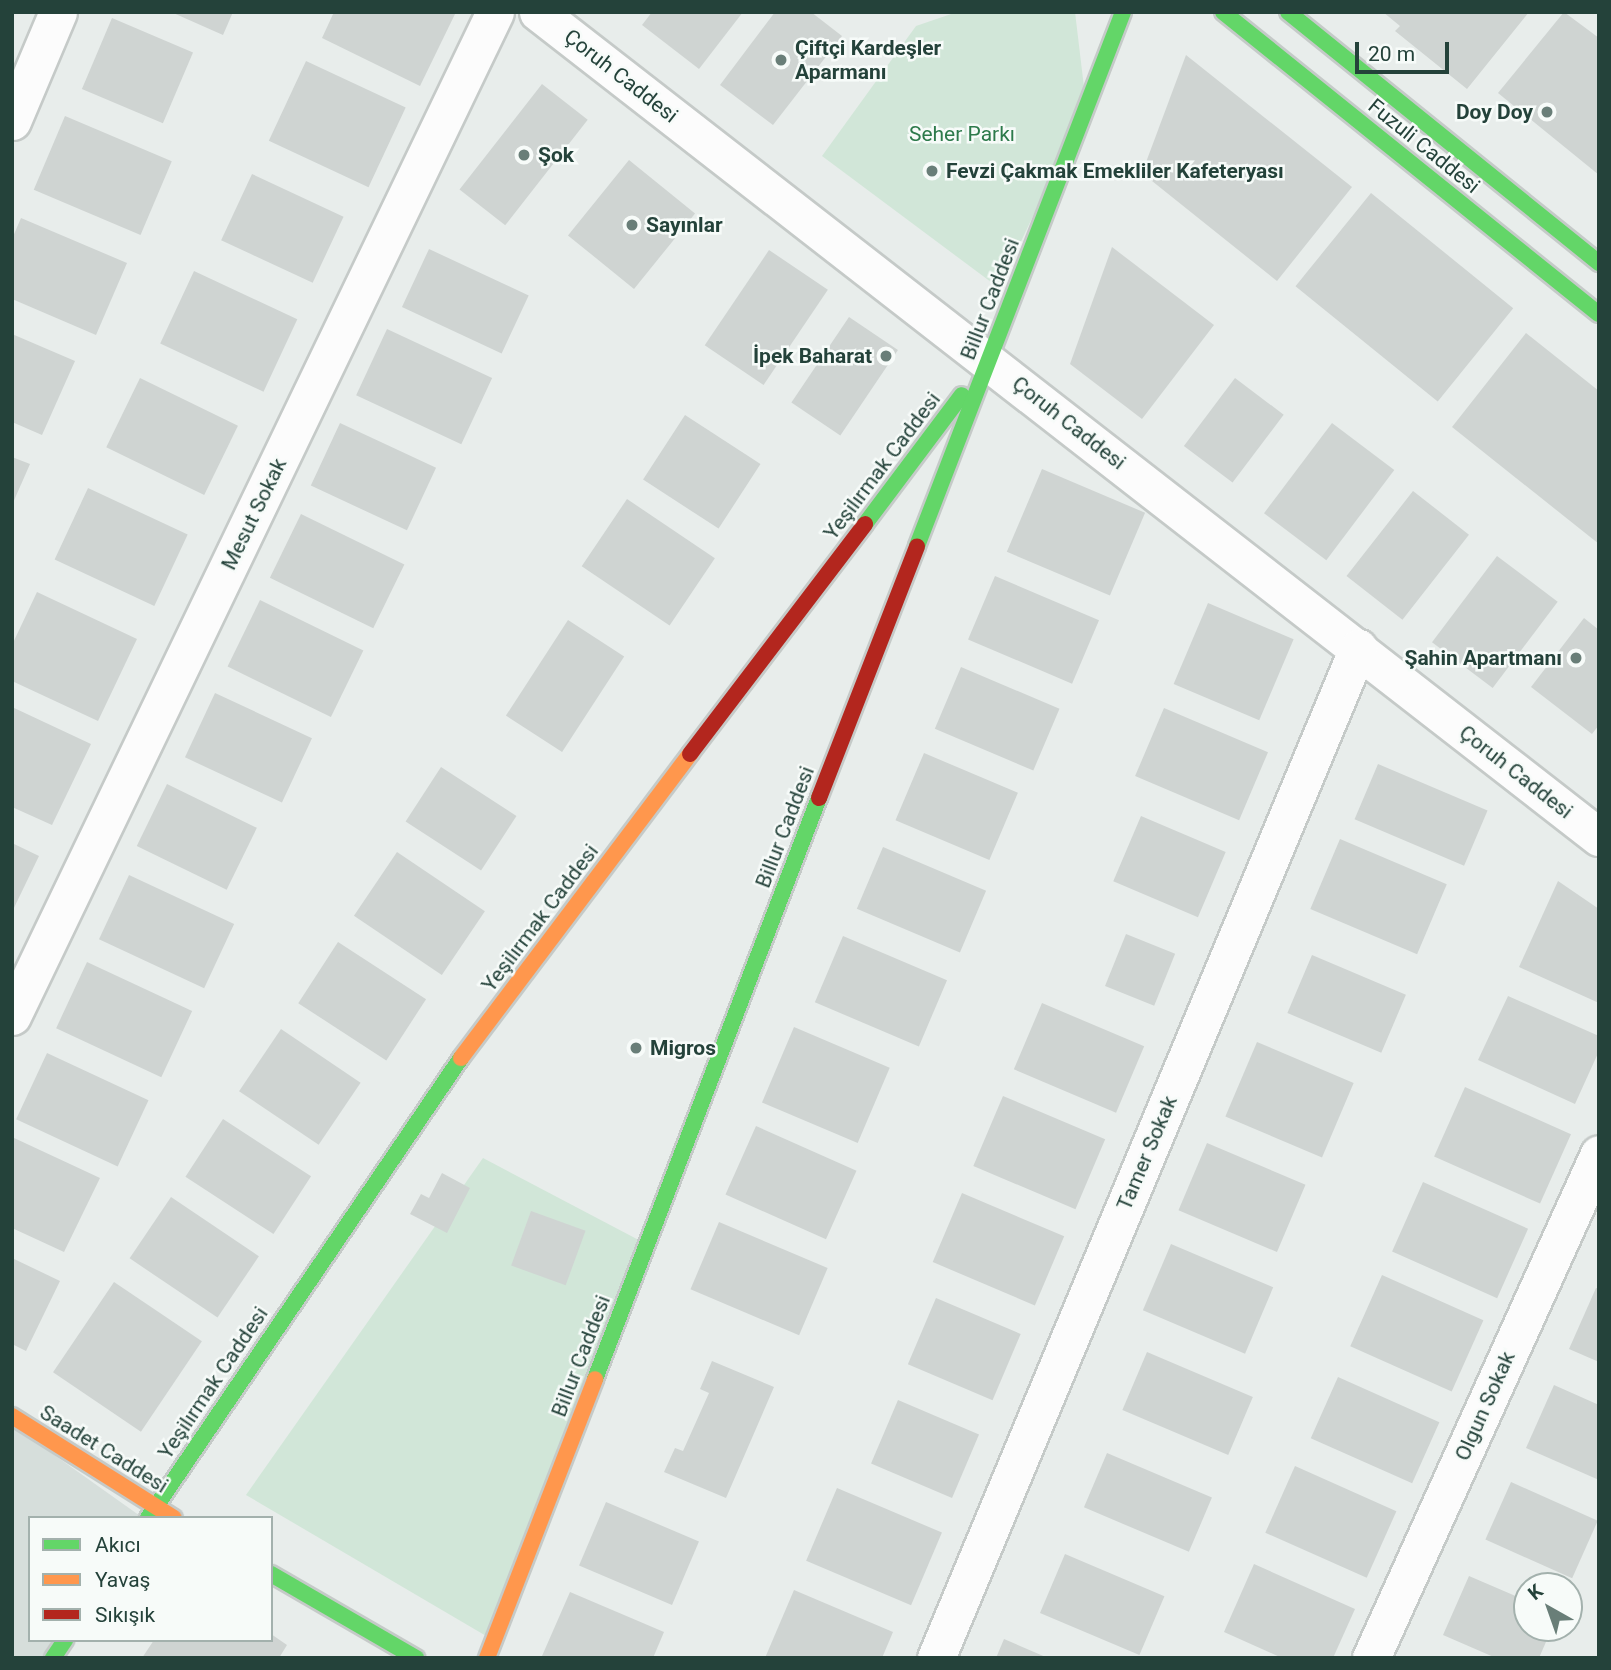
<!DOCTYPE html>
<meta charset="utf-8">
<style>
body{margin:0}
#map{position:relative;width:1611px;height:1670px;overflow:hidden;background:#e8edeb;font-family:Roboto,sans-serif}
div>[style]{position:absolute}
.built>*{inset:0;background:#d6dedb}
.green>*{inset:0;background:#d1e6d8}
.building>*{inset:0;background:#cfd4d2;transform-origin:0 0}
.roads{filter:drop-shadow(2px 0 #c5cac8) drop-shadow(-2px 0 #c5cac8) drop-shadow(0 2px #c5cac8) drop-shadow(0 -2px #c5cac8)}
.street>*{height:37px;margin:-18.5px;padding:0 18.5px;transform-origin:18.5px;border-radius:18.5px;background:#fcfcfc}
.fast>*{height:16px;margin:-8px;padding:0 8px;transform-origin:8px;border-radius:8px;background:#63d668}
.slow>*{height:16px;margin:-8px;padding:0 8px;transform-origin:8px;border-radius:8px;background:#ff974d}
.jam>*{height:16px;margin:-8px;padding:0 8px;transform-origin:8px;border-radius:8px;background:#b3261e}
.dots>*{width:19px;height:19px;translate:-50% -50%;box-sizing:border-box;border:4px solid #f7fbf9;border-radius:50%}
span{translate:-50% -50%;white-space:nowrap;text-align:center;line-height:1.15;-webkit-text-stroke:5px #f7fbf9;paint-order:stroke}
.poi-label{font-size:21px;color:#24423a;font-weight:700}
.left{translate:0 -50%;text-align:left}
.right{translate:-100% -50%;text-align:right}
.street-label{font-size:21px;color:#24423a}
.park-label{font-size:21px;color:#2d7a4b}
.frame{position:absolute;inset:0;border:14px solid #24423a;pointer-events:none}
.legend{position:absolute;left:28px;top:1516px;width:245px;height:126px;box-sizing:border-box;background:#f7fbf9;border:2px solid #a3b1ad;margin:0;padding:9px 12px;list-style:none;font-size:21px;color:#24423a}
.legend li{display:flex;align-items:center;gap:14px;height:35px}
.legend b{width:35px;border:2px solid #a3b1ad}
.north{position:absolute;left:1513px;top:1572px;width:70px;height:70px;box-sizing:border-box;background:#f7fbf9;border:2px solid #a3b1ad;border-radius:50%;rotate:320deg;font-size:19px;font-weight:700;line-height:28px;text-align:center;color:#24423a}
.north::after{content:'';display:block;margin:auto;width:24px;height:32px;background:#697e78;clip-path:polygon(50% 0,100% 100%,50% 72%,0 100%)}
.scale{position:absolute;left:1355px;top:42px;width:94px;height:32px;box-sizing:border-box;border:4px solid #24423a;border-top:0;padding-left:9px;font-size:21px;line-height:24px;white-space:nowrap;color:#24423a;-webkit-text-stroke:5px #f7fbf9;paint-order:stroke}
</style>
<div id="map">
<div class="built">
<div style="clip-path:polygon(12px 1425px,143px 1518px,30px 1518px,30px 1640px,60px 1640px,48px 1658px,12px 1658px)"></div>
</div>
<div class="green">
<div style="clip-path:polygon(957px 12px,1075px 12px,1086px 104px,999px 288px,822px 156px,916px 26px)"></div>
<div style="clip-path:polygon(483px 1158px,652px 1247px,493px 1640px,246px 1495px)"></div>
</div>
<div class="building">
<div style="clip-path:polygon(171px 12px,233px 12px,223px 35px)"></div>
<div style="clip-path:polygon(334px 12px,456px 12px,420px 86px,322px 38px)"></div>
<div style="clip-path:polygon(652px 12px,743px 12px,699px 69px,642px 25px)"></div>
<div style="clip-path:polygon(775px 12px,811px 12px,842px 36px,773px 125px,720px 85px)"></div>
<div style="clip-path:polygon(1383px 12px,1529px 12px,1467px 89px,1395px 31px,1400px 26px)"></div>
<div style="clip-path:polygon(1564px 12px,1599px 38px,1599px 175px,1498px 93px)"></div>
<div style="left:112px;top:18px;width:88px;height:77px;rotate:23deg"></div>
<div style="clip-path:polygon(1186px 55px,1352px 187px,1277px 281px,1142px 173px)"></div>
<div style="left:306px;top:61px;width:110px;height:88px;rotate:25deg"></div>
<div style="left:542px;top:84px;width:58px;height:134px;rotate:38deg"></div>
<div style="left:65px;top:116px;width:116px;height:80px;rotate:23deg"></div>
<div style="left:629px;top:160px;width:85px;height:97px;rotate:39deg"></div>
<div style="left:252px;top:174px;width:101px;height:73px;rotate:25deg"></div>
<div style="left:1371px;top:193px;width:183px;height:120px;rotate:39deg"></div>
<div style="clip-path:polygon(21px 218px,127px 263px,96px 335px,12px 299px,12px 239px)"></div>
<div style="clip-path:polygon(1112px 247px,1214px 325px,1142px 419px,1070px 364px)"></div>
<div style="left:429px;top:249px;width:110px;height:64px;rotate:25deg"></div>
<div style="left:769px;top:250px;width:71px;height:115px;rotate:34deg"></div>
<div style="left:194px;top:271px;width:114px;height:80px;rotate:25deg"></div>
<div style="left:849px;top:317px;width:59px;height:103px;rotate:34deg"></div>
<div style="left:387px;top:329px;width:116px;height:73px;rotate:25deg"></div>
<div style="clip-path:polygon(1526px 333px,1599px 391px,1599px 544px,1452px 427px)"></div>
<div style="clip-path:polygon(12px 334px,75px 361px,42px 435px,12px 422px)"></div>
<div style="left:140px;top:378px;width:109px;height:77px;rotate:26deg"></div>
<div style="left:1235px;top:378px;width:61px;height:85px;rotate:37deg"></div>
<div style="left:685px;top:415px;width:90px;height:77px;rotate:33deg"></div>
<div style="left:340px;top:423px;width:106px;height:69px;rotate:25deg"></div>
<div style="left:1332px;top:423px;width:78px;height:113px;rotate:37deg"></div>
<div style="clip-path:polygon(12px 457px,30px 464px,12px 505px)"></div>
<div style="left:1042px;top:469px;width:112px;height:90px;rotate:23deg"></div>
<div style="left:88px;top:488px;width:110px;height:79px;rotate:25deg"></div>
<div style="left:1413px;top:491px;width:71px;height:108px;rotate:38deg"></div>
<div style="left:627px;top:499px;width:106px;height:81px;rotate:34deg"></div>
<div style="left:301px;top:514px;width:115px;height:71px;rotate:26deg"></div>
<div style="left:1497px;top:556px;width:76px;height:108px;rotate:37deg"></div>
<div style="left:995px;top:576px;width:113px;height:69px;rotate:23deg"></div>
<div style="clip-path:polygon(37px 592px,137px 639px,98px 721px,12px 681px,12px 645px)"></div>
<div style="left:260px;top:600px;width:115px;height:74px;rotate:26deg"></div>
<div style="left:1208px;top:603px;width:93px;height:88px;rotate:23deg"></div>
<div style="clip-path:polygon(1584px 618px,1599px 630px,1599px 725px,1592px 734px,1531px 687px)"></div>
<div style="left:568px;top:620px;width:67px;height:114px;rotate:33deg"></div>
<div style="left:961px;top:667px;width:107px;height:67px;rotate:23deg"></div>
<div style="left:215px;top:693px;width:107px;height:71px;rotate:25deg"></div>
<div style="clip-path:polygon(12px 707px,91px 744px,52px 825px,12px 807px)"></div>
<div style="left:1164px;top:708px;width:113px;height:74px;rotate:23deg"></div>
<div style="left:924px;top:753px;width:102px;height:73px;rotate:23deg"></div>
<div style="left:1378px;top:764px;width:119px;height:60px;rotate:23deg"></div>
<div style="left:441px;top:767px;width:90px;height:65px;rotate:33deg"></div>
<div style="left:167px;top:784px;width:100px;height:69px;rotate:26deg"></div>
<div style="left:1141px;top:816px;width:92px;height:71px;rotate:23deg"></div>
<div style="left:1340px;top:839px;width:116px;height:76px;rotate:23deg"></div>
<div style="clip-path:polygon(12px 843px,39px 856px,12px 912px)"></div>
<div style="left:883px;top:847px;width:112px;height:67px;rotate:23deg"></div>
<div style="left:397px;top:852px;width:106px;height:77px;rotate:34deg"></div>
<div style="left:129px;top:875px;width:116px;height:71px;rotate:25deg"></div>
<div style="clip-path:polygon(1558px 881px,1599px 909px,1599px 1003px,1519px 967px)"></div>
<div style="left:1126px;top:934px;width:53px;height:56px;rotate:22deg"></div>
<div style="left:843px;top:936px;width:113px;height:72px;rotate:23deg"></div>
<div style="left:338px;top:942px;width:105px;height:73px;rotate:33deg"></div>
<div style="left:1312px;top:955px;width:102px;height:63px;rotate:23deg"></div>
<div style="left:87px;top:962px;width:116px;height:73px;rotate:25deg"></div>
<div style="clip-path:polygon(1508px 996px,1599px 1036px,1599px 1051px,1575px 1104px,1478px 1060px)"></div>
<div style="left:1042px;top:1003px;width:111px;height:72px;rotate:23deg"></div>
<div style="left:794px;top:1027px;width:104px;height:82px;rotate:23deg"></div>
<div style="left:281px;top:1029px;width:96px;height:75px;rotate:34deg"></div>
<div style="left:1257px;top:1042px;width:105px;height:81px;rotate:23deg"></div>
<div style="left:47px;top:1053px;width:112px;height:73px;rotate:25deg"></div>
<div style="left:1465px;top:1087px;width:116px;height:76px;rotate:24deg"></div>
<div style="left:1003px;top:1096px;width:111px;height:76px;rotate:23deg"></div>
<div style="left:223px;top:1119px;width:105px;height:69px;rotate:33deg"></div>
<div style="left:756px;top:1126px;width:110px;height:75px;rotate:24deg"></div>
<div style="clip-path:polygon(12px 1137px,100px 1178px,64px 1252px,12px 1228px)"></div>
<div style="left:1207px;top:1143px;width:107px;height:73px;rotate:23deg"></div>
<div style="clip-path:polygon(442px 1173px,470px 1188px,447px 1233px,410px 1214px,421px 1194px,429px 1198px)"></div>
<div style="left:1423px;top:1182px;width:115px;height:76px;rotate:24deg"></div>
<div style="left:962px;top:1193px;width:111px;height:75px;rotate:23deg"></div>
<div style="left:171px;top:1197px;width:106px;height:74px;rotate:34deg"></div>
<div style="left:531px;top:1211px;width:58px;height:58px;rotate:20deg"></div>
<div style="left:719px;top:1222px;width:118px;height:73px;rotate:23deg"></div>
<div style="left:1171px;top:1244px;width:111px;height:72px;rotate:23deg"></div>
<div style="clip-path:polygon(12px 1258px,60px 1281px,26px 1351px,12px 1344px)"></div>
<div style="left:1382px;top:1275px;width:111px;height:78px;rotate:24deg"></div>
<div style="left:114px;top:1282px;width:106px;height:109px;rotate:34deg"></div>
<div style="clip-path:polygon(1596px 1288px,1599px 1289px,1599px 1362px,1569px 1349px)"></div>
<div style="left:936px;top:1298px;width:92px;height:72px;rotate:23deg"></div>
<div style="left:1147px;top:1352px;width:115px;height:63px;rotate:23deg"></div>
<div style="clip-path:polygon(712px 1361px,774px 1387px,726px 1498px,664px 1472px,675px 1448px,683px 1451px,709px 1393px,700px 1389px)"></div>
<div style="left:1338px;top:1377px;width:111px;height:67px;rotate:24deg"></div>
<div style="clip-path:polygon(1554px 1385px,1599px 1405px,1599px 1480px,1526px 1448px)"></div>
<div style="left:898px;top:1400px;width:88px;height:69px;rotate:23deg"></div>
<div style="left:1107px;top:1453px;width:114px;height:59px;rotate:23deg"></div>
<div style="left:1295px;top:1466px;width:111px;height:73px;rotate:24deg"></div>
<div style="left:1511px;top:1482px;width:95px;height:63px;rotate:24deg"></div>
<div style="left:837px;top:1488px;width:114px;height:79px;rotate:23deg"></div>
<div style="left:606px;top:1502px;width:101px;height:69px;rotate:23deg"></div>
<div style="left:1065px;top:1554px;width:108px;height:64px;rotate:23deg"></div>
<div style="clip-path:polygon(1254px 1564px,1355px 1609px,1333px 1658px,1282px 1658px,1224px 1632px)"></div>
<div style="clip-path:polygon(1469px 1576px,1527px 1601px,1527px 1628px,1552px 1628px,1539px 1658px,1496px 1658px,1443px 1635px)"></div>
<div style="clip-path:polygon(794px 1590px,893px 1632px,882px 1658px,765px 1658px)"></div>
<div style="clip-path:polygon(570px 1592px,664px 1632px,653px 1658px,542px 1656px)"></div>
<div style="clip-path:polygon(271px 1634px,287px 1645px,279px 1658px,142px 1658px,154px 1640px,271px 1640px)"></div>
<div style="clip-path:polygon(1004px 1639px,1048px 1658px,996px 1658px)"></div>
</div>
<div class="roads">
<div class="street">
<div style="left:538px;top:12px;width:1344px;rotate:37.87deg"></div>
<div style="left:12px;top:121px;width:118px;rotate:-67.1deg"></div>
<div style="left:12px;top:1016px;width:1114px;rotate:-64.31deg"></div>
<div style="left:936px;top:1658px;width:1095px;rotate:-67.32deg"></div>
<div style="left:1371px;top:1658px;width:553px;rotate:-65.66deg"></div>
</div>
<div class="fast">
<div style="left:1223px;top:12px;width:482px;rotate:38.8deg"></div>
<div style="left:1288px;top:12px;width:400px;rotate:38.9deg"></div>
<div style="left:865px;top:524px;width:161px;rotate:-53.1deg"></div>
<div style="left:917px;top:546px;width:572px;rotate:-68.9deg"></div>
<div style="left:595px;top:1379px;width:623px;rotate:-68.92deg"></div>
<div style="left:148px;top:1518px;width:556px;rotate:-55.77deg"></div>
<div style="left:271px;top:1574px;width:168px;rotate:30.1deg"></div>
<div style="left:53px;top:1658px;width:22px;rotate:-56deg"></div>
</div>
<div class="slow">
<div style="left:461px;top:1058px;width:381px;rotate:-53deg"></div>
<div style="left:12px;top:1416px;width:191px;rotate:32.2deg"></div>
<div style="left:487px;top:1658px;width:299px;rotate:-68.8deg"></div>
</div>
<div class="jam">
<div style="left:690px;top:754px;width:289px;rotate:-52.7deg"></div>
<div style="left:819px;top:798px;width:270px;rotate:-68.7deg"></div>
</div>
</div>
<div class="dots">
<div style="left:781px;top:60px;background:#697e78"></div>
<div style="left:1547px;top:112px;background:#697e78"></div>
<div style="left:524px;top:155px;background:#697e78"></div>
<div style="left:932px;top:171px;background:#697e78"></div>
<div style="left:632px;top:225px;background:#697e78"></div>
<div style="left:886px;top:356px;background:#697e78"></div>
<div style="left:1576px;top:658px;background:#697e78"></div>
<div style="left:636px;top:1048px;background:#697e78"></div>
</div>
<div class="poi-label">
<span class="left" style="left:795px;top:60px">Çiftçi Kardeşler<br>Aparmanı</span>
<span class="right" style="left:1533px;top:112px">Doy Doy</span>
<span class="left" style="left:538px;top:155px">Şok</span>
<span class="left" style="left:946px;top:171px">Fevzi Çakmak Emekliler Kafeteryası</span>
<span class="left" style="left:646px;top:225px">Sayınlar</span>
<span class="right" style="left:872px;top:356px">İpek Baharat</span>
<span class="right" style="left:1562px;top:658px">Şahin Apartmanı</span>
<span class="left" style="left:650px;top:1048px">Migros</span>
</div>
<div class="street-label">
<span style="left:621px;top:76px;rotate:38deg">Çoruh Caddesi</span>
<span style="left:1424px;top:146px;rotate:39deg">Fuzuli Caddesi</span>
<span style="left:990px;top:299px;rotate:-69deg">Billur Caddesi</span>
<span style="left:1069px;top:423px;rotate:38deg">Çoruh Caddesi</span>
<span style="left:882px;top:466px;rotate:-53deg">Yeşilırmak Caddesi</span>
<span style="left:254px;top:514px;rotate:-64deg">Mesut Sokak</span>
<span style="left:1516px;top:772px;rotate:38deg">Çoruh Caddesi</span>
<span style="left:785px;top:827px;rotate:-69deg">Billur Caddesi</span>
<span style="left:540px;top:918px;rotate:-53deg">Yeşilırmak Caddesi</span>
<span style="left:1147px;top:1153px;rotate:-67deg">Tamer Sokak</span>
<span style="left:581px;top:1356px;rotate:-69deg">Billur Caddesi</span>
<span style="left:213px;top:1383px;rotate:-56deg">Yeşilırmak Caddesi</span>
<span style="left:1485px;top:1406px;rotate:-66deg">Olgun Sokak</span>
<span style="left:104px;top:1449px;rotate:32deg">Saadet Caddesi</span>
</div>
<div class="park-label">
<span style="left:962px;top:134px">Seher Parkı</span>
</div>
<div class="frame"></div>
<ul class="legend">
<li><b style="height:9px;background:#63d668"></b>Akıcı</li>
<li><b style="height:9px;background:#ff974d"></b>Yavaş</li>
<li><b style="height:9px;background:#b3261e"></b>Sıkışık</li>
</ul>
<div class="north">K</div>
<div class="scale">20 m</div>
</div>
